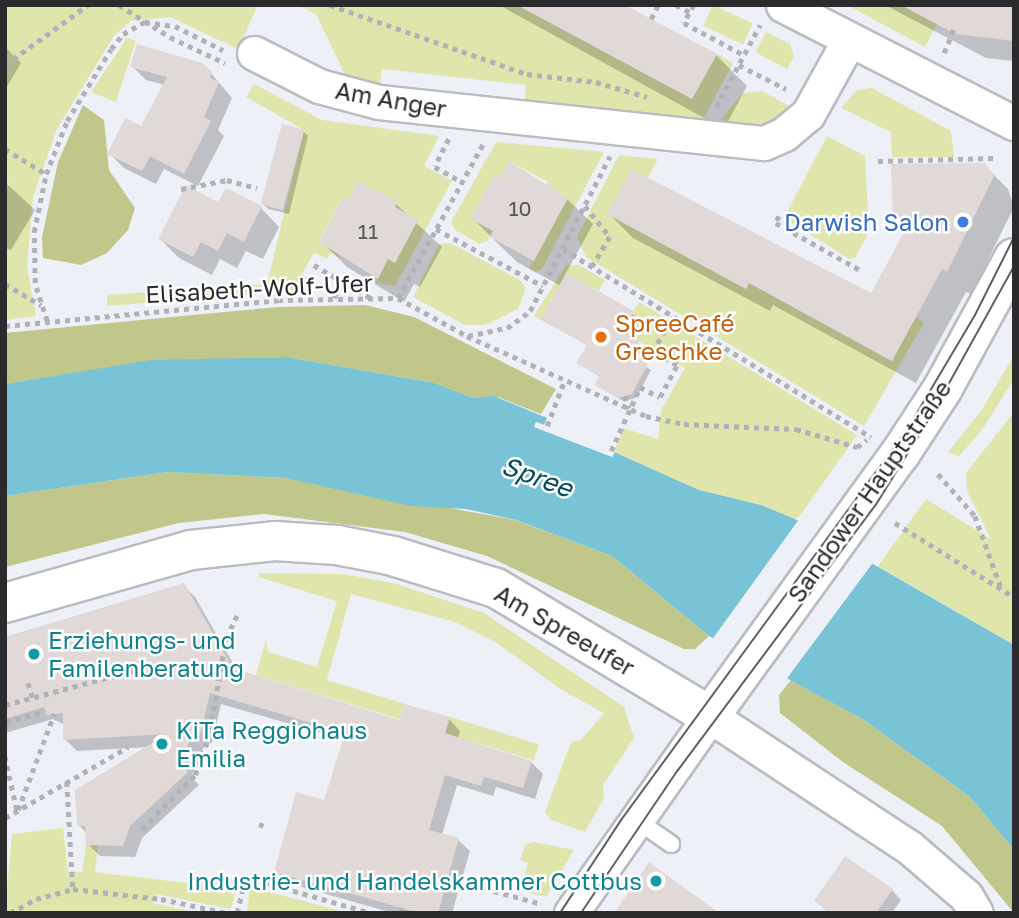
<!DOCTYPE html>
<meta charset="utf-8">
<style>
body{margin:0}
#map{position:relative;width:1019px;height:918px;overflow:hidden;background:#eef0f7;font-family:"Golos Text",sans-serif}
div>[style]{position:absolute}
.green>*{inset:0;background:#e0e5ab;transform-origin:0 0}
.forest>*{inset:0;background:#c1c68a}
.water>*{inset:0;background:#78c4d6}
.pier>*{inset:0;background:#eef0f7;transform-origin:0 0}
.shadow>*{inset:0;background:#0003}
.building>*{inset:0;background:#e1d9d7;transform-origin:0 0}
.path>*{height:4.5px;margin-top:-2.25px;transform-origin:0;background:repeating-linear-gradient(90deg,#b0b2b7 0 5px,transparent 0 10px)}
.roads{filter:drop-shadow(2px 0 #babcc2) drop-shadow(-2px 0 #babcc2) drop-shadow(0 2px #babcc2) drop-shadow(0 -2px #babcc2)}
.lane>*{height:16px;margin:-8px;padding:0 8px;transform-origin:8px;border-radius:8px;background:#fff}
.street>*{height:33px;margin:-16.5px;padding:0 16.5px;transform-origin:16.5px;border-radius:16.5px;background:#fff}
.secondary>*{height:38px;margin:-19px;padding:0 19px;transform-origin:19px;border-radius:19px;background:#fff}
.tram>*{height:2px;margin:-1px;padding:0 1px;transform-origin:1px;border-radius:1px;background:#606165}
.dots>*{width:19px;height:19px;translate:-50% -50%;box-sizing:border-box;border:4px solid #fff;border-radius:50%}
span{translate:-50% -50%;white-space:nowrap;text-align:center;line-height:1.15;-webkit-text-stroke:5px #fff;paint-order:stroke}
.number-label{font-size:21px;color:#585658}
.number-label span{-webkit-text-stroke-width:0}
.street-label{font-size:24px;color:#2b2b2e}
.shop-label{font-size:24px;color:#366cbe}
.right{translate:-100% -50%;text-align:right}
.food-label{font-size:24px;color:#c56008}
.left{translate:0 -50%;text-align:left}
.culture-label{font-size:24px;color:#0d838f}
.water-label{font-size:26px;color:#054c59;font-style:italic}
.frame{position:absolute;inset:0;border:7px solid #2b2b2e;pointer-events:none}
</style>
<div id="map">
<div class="green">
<div style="clip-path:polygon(5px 5px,258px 5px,238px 49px,170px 17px,131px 21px,114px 36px,57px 129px,33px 197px,27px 266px,36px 316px,5px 320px,5px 192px,10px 184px,5px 181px)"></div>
<div style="clip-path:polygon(297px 5px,517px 5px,692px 99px,717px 54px,733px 63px,701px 123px,524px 106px,526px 85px,382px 69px,379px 90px,347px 79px,316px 14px)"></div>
<div style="left:713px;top:5px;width:44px;height:23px;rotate:25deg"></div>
<div style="clip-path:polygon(847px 5px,901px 5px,937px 24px,925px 47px)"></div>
<div style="clip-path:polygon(766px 32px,790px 44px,794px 57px,787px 69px,755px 52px)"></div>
<div style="clip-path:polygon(127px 38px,136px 41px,116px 102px,91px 92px)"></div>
<div style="clip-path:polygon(254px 84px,322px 120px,439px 136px,424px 166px,452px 181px,395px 286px,375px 283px,388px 259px,395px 262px,395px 207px,358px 181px,348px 200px,342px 198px,319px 241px,342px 253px,340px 258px,331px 253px,327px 259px,314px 253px,302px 274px,313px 280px,312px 290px,107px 306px,107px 295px,267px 284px,304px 130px,246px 97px)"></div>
<div style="clip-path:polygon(872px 88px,951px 131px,954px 157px,892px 157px,891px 132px,841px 108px,857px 90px)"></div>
<div style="clip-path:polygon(762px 91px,789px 106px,775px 121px,758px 129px,716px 125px,743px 93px)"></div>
<div style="clip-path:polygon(827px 136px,865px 156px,869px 232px,855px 258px,849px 259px,784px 218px)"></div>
<div style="clip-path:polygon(496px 142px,604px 152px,542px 269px,535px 272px,529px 269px,533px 261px,530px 259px,568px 198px,546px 186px,548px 182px,509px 161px,500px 178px,494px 176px,471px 219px,493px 231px,487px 241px,479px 244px,455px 230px,451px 222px)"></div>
<div style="clip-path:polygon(619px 155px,658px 159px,648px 178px,631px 170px,608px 215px,745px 288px,749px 283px,891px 361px,916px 317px,924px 323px,864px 426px,586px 257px,577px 237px)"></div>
<div style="clip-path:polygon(450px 243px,520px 280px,526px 288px,518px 309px,485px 325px,465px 325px,413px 297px,439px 244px)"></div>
<div style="clip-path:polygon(566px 265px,579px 265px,605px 280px,599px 291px,566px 274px,541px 320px,534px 316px)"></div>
<div style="clip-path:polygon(639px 302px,857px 435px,800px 516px,795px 519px,761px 505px,699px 490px,614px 452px,623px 428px,658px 439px,661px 410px,685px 368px,622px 332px)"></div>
<div style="clip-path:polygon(1014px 355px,1014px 379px,982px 430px,959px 456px,948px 452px,981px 411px)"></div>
<div style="clip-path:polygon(1014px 412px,1014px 645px,878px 566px,926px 499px,991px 539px,967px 491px,966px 473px)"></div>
<div style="clip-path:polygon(259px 573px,344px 574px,397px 584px,484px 613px,624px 707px,634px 738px,603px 785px,604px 798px,585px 832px,551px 820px,545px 812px,571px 742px,581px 740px,604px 713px,562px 690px,495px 642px,455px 622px,351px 594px,327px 680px,405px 704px,399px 719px,256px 675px,266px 640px,268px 652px,317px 667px,337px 601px,258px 577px)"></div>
<div style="left:450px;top:717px;width:93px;height:17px;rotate:17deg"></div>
<div style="clip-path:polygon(63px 828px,68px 871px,82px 872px,86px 845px,98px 845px,95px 872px,203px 885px,235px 894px,232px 906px,230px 909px,156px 894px,153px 903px,199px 913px,5px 913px,12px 834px)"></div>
<div style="clip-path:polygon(533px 842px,574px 850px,546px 897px,520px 890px,528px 863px,520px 860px,525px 845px)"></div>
<div style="clip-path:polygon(250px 887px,348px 913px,247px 912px)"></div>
</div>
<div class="forest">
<div style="clip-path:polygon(83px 105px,104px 120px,109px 170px,135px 208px,128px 230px,107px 253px,81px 265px,43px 258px,42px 237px,58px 162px)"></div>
<div style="clip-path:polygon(365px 305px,414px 317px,556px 389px,541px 414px,498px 397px,473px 398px,435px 383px,286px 357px,151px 361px,5px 384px,5px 333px,278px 307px)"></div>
<div style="clip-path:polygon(168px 472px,286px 478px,515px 520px,612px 556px,709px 636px,695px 649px,684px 649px,487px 556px,405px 532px,264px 514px,179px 523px,5px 567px,5px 496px)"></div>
<div style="clip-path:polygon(791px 680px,864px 720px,970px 797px,1014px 850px,1014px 913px,942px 826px,843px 762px,780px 713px,779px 695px)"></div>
</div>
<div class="water">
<div style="clip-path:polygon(286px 357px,435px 383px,473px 398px,494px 396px,547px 418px,544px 425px,536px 422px,534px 427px,612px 457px,614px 452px,699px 490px,761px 505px,795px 519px,1014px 645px,1014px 850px,970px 797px,864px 720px,709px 636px,612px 556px,516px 520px,466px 509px,411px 506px,286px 478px,168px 472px,5px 496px,5px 384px,151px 360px)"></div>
</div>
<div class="pier">
<div style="left:536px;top:422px;width:84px;height:5px;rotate:21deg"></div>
<div style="clip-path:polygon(800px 518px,875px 560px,785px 681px,711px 641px)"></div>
</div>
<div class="shadow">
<div style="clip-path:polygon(499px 5px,622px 5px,716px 55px,747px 86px,724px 129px)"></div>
<div style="clip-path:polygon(885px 5px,1014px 5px,1014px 61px,986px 58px)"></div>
<div style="clip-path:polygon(5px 47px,21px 63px,5px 90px)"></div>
<div style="clip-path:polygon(132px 66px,211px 73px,232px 98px,218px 130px,224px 136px,198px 186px,164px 169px,156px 184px,124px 168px,110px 154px,142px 129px,165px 85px,146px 80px)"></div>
<div style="clip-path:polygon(303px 131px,308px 136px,289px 214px,268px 209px,264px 205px)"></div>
<div style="clip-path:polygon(984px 165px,1008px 189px,1014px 207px,971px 294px,966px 292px,916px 383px,773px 305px,770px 311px,633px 238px,609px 214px,872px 295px,906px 233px,895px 222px)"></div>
<div style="clip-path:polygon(5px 182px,35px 210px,11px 250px,5px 248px)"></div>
<div style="clip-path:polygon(567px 199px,593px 224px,565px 275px,637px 317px,626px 336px,643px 347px,636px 360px,651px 370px,636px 398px,623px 401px,596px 384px,600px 377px,579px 363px,588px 346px,543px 319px,561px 286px,517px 262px,473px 219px)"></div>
<div style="clip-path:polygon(396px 204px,442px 247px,420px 287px,414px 284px,404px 302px,347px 267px,321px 241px)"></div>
<div style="clip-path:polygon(219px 205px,261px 208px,279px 227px,263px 259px,246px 251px,237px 268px,220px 259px,212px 275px,179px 258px,160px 239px)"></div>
<div style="clip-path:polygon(183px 585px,195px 597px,238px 672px,400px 722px,449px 719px,460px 731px,458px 739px,531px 762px,543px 774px,535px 799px,496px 787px,493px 796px,457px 785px,442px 835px,458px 840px,470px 851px,452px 913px,393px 913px,287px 883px,276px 871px,326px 803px,345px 740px,221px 704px,212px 743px,206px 742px,191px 777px,199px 785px,142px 838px,135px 857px,100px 856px,88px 844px,87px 834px,79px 825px,149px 747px,77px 751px,65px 739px,65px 725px,53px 719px,5px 733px,5px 637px)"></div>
<div style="clip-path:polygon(892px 890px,901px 900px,892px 913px,829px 913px,816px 901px)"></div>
</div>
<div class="building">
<div style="clip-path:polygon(517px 5px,625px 5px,717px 54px,692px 99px)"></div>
<div style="clip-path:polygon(901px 5px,1014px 5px,1014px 41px,955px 34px)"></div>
<div style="clip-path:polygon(137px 44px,202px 63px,212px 72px,210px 78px,219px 82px,204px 117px,211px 121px,184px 174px,150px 156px,142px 171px,107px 154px,125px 118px,141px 126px,167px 77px,130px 67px)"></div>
<div style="left:282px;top:124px;width:23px;height:83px;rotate:15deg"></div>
<div style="clip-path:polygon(509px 161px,568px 198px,534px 261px,490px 237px,493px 231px,471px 219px,494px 176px,500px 178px)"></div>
<div style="clip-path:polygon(985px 163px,994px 176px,947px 272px,942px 269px,892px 361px,749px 283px,746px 289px,607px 214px,631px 169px,871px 293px,909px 223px,893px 223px,891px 164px)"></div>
<div style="clip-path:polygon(358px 181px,398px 202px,395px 207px,418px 220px,395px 263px,388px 259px,378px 279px,319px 242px,343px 197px,348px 200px)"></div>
<div style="clip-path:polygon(186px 185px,218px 202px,226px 188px,262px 206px,244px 242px,227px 233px,218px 251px,201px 242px,193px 257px,158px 239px)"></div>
<div style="clip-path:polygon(566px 273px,634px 311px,622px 332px,640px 341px,632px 355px,648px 364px,632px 394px,618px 398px,594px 385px,599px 376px,576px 363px,587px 345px,541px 320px)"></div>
<div style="clip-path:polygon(184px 583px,233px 668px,399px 720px,405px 704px,450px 717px,445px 733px,532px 761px,523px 788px,484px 777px,481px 786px,445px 775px,429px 830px,459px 838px,438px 913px,420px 913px,274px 872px,296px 792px,324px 800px,345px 733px,210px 693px,201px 732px,194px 731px,179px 766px,188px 772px,130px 826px,123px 846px,86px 845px,85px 826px,77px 826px,75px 790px,167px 734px,63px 740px,63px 713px,45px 715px,44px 707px,5px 719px,5px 637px)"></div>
<div style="clip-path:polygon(845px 856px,893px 889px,876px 913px,831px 913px,814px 901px)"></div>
<div style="clip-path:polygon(649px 862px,719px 913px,614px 913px)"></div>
</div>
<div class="path">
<div style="left:119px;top:5px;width:60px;rotate:32.1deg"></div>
<div style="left:170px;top:37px;width:61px;rotate:25.3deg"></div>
<div style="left:330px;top:5px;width:209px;rotate:19.3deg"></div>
<div style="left:527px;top:74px;width:69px;rotate:6.6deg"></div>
<div style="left:596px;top:82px;width:53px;rotate:16.4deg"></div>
<div style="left:676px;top:5px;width:16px;rotate:27deg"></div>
<div style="left:694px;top:5px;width:21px;rotate:119deg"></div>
<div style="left:684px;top:23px;width:68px;rotate:28.1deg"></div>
<div style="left:651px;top:19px;width:16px;rotate:-63deg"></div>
<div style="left:944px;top:53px;width:27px;rotate:-68deg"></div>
<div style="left:5px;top:65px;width:102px;rotate:-35.9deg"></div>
<div style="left:739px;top:65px;width:53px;rotate:27.1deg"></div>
<div style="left:716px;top:107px;width:93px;rotate:-61.8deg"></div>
<div style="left:449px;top:139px;width:31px;rotate:117deg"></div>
<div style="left:435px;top:167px;width:31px;rotate:29deg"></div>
<div style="left:5px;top:149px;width:48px;rotate:31.4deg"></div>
<div style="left:878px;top:161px;width:116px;rotate:-1.5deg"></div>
<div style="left:181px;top:189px;width:47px;rotate:-11.1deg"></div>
<div style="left:227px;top:180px;width:31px;rotate:15deg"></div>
<div style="left:585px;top:206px;width:40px;rotate:51deg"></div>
<div style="left:610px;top:237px;width:35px;rotate:121deg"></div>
<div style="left:779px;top:216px;width:8px;rotate:113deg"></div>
<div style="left:776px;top:223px;width:98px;rotate:29.2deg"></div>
<div style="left:436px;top:229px;width:121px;rotate:28deg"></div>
<div style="left:563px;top:249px;width:361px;rotate:31.4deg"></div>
<div style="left:314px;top:265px;width:66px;rotate:30.1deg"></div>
<div style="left:5px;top:284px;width:42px;rotate:30.3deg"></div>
<div style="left:334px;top:298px;width:18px;rotate:-61deg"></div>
<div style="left:398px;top:298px;width:178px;rotate:-61.1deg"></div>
<div style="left:47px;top:321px;width:40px;rotate:-108deg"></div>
<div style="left:35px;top:283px;width:51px;rotate:-91.1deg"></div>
<div style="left:34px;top:232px;width:59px;rotate:-78.3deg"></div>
<div style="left:46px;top:174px;width:57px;rotate:-68.4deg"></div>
<div style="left:67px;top:121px;width:84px;rotate:-58.6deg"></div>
<div style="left:111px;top:49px;width:19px;rotate:-51deg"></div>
<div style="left:123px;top:34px;width:25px;rotate:-29deg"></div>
<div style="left:145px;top:22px;width:30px;rotate:8deg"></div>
<div style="left:175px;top:26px;width:54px;rotate:26.6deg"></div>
<div style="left:5px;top:326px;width:274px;rotate:-5.4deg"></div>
<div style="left:278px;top:300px;width:120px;rotate:-1deg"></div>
<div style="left:398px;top:298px;width:79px;rotate:28.8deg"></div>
<div style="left:467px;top:336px;width:196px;rotate:24.1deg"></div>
<div style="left:646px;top:416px;width:39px;rotate:12deg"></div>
<div style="left:684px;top:424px;width:112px;rotate:2.6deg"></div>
<div style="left:796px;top:429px;width:64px;rotate:16.4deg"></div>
<div style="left:857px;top:447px;width:12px;rotate:-35deg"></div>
<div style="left:468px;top:336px;width:40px;rotate:-12deg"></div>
<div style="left:507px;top:328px;width:29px;rotate:-36deg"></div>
<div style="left:530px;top:311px;width:174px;rotate:-62.7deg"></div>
<div style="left:625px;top:396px;width:13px;rotate:72deg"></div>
<div style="left:547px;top:426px;width:50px;rotate:-69deg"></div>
<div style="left:611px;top:451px;width:70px;rotate:-65.6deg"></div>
<div style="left:640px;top:387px;width:22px;rotate:27deg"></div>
<div style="left:660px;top:397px;width:36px;rotate:-62deg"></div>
<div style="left:677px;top:365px;width:28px;rotate:-153deg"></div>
<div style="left:652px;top:352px;width:41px;rotate:-59deg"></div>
<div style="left:938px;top:474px;width:56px;rotate:48.6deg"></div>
<div style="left:975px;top:516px;width:79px;rotate:70deg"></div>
<div style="left:895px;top:523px;width:140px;rotate:31.9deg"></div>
<div style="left:28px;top:683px;width:16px;rotate:72deg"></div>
<div style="left:5px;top:705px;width:154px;rotate:-15deg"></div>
<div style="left:6px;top:722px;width:41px;rotate:-15.8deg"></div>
<div style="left:5px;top:756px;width:55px;rotate:77.5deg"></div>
<div style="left:67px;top:782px;width:107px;rotate:86.8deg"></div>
<div style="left:18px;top:810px;width:103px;rotate:-69.4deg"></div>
<div style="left:5px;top:818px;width:142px;rotate:-30deg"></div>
<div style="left:259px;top:824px;width:9px;rotate:21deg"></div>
<div style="left:142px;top:829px;width:76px;rotate:-45.5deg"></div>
<div style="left:195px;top:775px;width:37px;rotate:-70deg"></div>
<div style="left:208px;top:740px;width:104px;rotate:-80deg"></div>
<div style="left:226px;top:638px;width:28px;rotate:-64deg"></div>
<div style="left:465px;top:883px;width:80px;rotate:15.3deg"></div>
<div style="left:10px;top:913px;width:30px;rotate:-28deg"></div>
<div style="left:36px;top:899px;width:38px;rotate:-15deg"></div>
<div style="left:73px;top:889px;width:89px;rotate:6.5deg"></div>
<div style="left:161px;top:899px;width:67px;rotate:12deg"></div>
<div style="left:237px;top:913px;width:37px;rotate:-77deg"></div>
<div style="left:245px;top:877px;width:131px;rotate:15.9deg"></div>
<div style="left:400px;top:913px;width:5px;rotate:-68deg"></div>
</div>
<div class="roads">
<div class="lane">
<div style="left:635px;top:819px;width:44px;rotate:34.8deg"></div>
</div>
<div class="street">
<div style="left:783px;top:5px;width:259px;rotate:27.1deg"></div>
<div style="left:254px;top:53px;width:73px;rotate:26.9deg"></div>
<div style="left:319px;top:86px;width:62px;rotate:14.9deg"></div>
<div style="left:379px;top:102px;width:387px;rotate:6.1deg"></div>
<div style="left:764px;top:143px;width:22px;rotate:-24deg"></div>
<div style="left:784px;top:134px;width:31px;rotate:-40deg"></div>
<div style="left:808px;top:114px;width:85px;rotate:-61deg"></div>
<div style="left:571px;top:913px;width:241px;rotate:-54.8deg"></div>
<div style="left:710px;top:716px;width:238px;rotate:33.4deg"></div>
<div style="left:909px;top:847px;width:75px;rotate:40.7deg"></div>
<div style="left:966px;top:896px;width:20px;rotate:60deg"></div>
</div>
<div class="secondary">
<div style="left:5px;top:603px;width:193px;rotate:-15.9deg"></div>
<div style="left:191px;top:550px;width:84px;rotate:-6.1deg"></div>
<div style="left:275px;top:541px;width:62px;rotate:3.7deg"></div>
<div style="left:337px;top:545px;width:57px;rotate:11.1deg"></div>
<div style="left:393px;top:556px;width:108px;rotate:17.3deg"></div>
<div style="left:496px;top:588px;width:249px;rotate:30.9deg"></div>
<div style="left:710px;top:716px;width:324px;rotate:-54.1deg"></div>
<div style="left:900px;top:454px;width:79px;rotate:-56.9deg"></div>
<div style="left:943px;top:388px;width:148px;rotate:-61.4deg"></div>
</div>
</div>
<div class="tram">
<div style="left:560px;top:913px;width:111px;rotate:-56.7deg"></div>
<div style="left:621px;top:820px;width:486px;rotate:-53.8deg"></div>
<div style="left:908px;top:428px;width:131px;rotate:-59.3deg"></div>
<div style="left:975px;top:315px;width:87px;rotate:-63.4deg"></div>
<div style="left:581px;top:913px;width:173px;rotate:-55.9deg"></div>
<div style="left:678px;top:770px;width:329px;rotate:-53.3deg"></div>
<div style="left:875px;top:506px;width:108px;rotate:-58.2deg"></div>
<div style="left:932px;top:414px;width:169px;rotate:-61deg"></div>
</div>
<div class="dots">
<div style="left:963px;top:222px;background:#3f7fe0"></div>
<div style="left:601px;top:337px;background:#e8710a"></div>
<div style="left:34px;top:654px;background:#0f9aa8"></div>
<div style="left:162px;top:744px;background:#0f9aa8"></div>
<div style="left:656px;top:881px;background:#0f9aa8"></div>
</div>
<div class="number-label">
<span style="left:520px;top:208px">10</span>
<span style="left:368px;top:231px">11</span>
</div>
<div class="street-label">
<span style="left:391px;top:99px;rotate:10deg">Am Anger</span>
<span style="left:259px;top:288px;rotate:-3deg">Elisabeth-Wolf-Ufer</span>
<span style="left:869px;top:491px;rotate:-55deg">Sandower Hauptstraße</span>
<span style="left:565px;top:630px;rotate:30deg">Am Spreeufer</span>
</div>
<div class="shop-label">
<span class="right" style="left:949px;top:222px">Darwish Salon</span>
</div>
<div class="food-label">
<span class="left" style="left:615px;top:337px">SpreeCafé<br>Greschke</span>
</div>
<div class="culture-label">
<span class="left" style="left:48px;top:654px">Erziehungs- und<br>Familenberatung</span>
<span class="left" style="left:176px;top:744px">KiTa Reggiohaus<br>Emilia</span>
<span class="right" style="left:642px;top:881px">Industrie- und Handelskammer Cottbus</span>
</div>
<div class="water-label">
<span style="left:537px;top:477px;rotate:20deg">Spree</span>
</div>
<div class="frame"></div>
</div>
